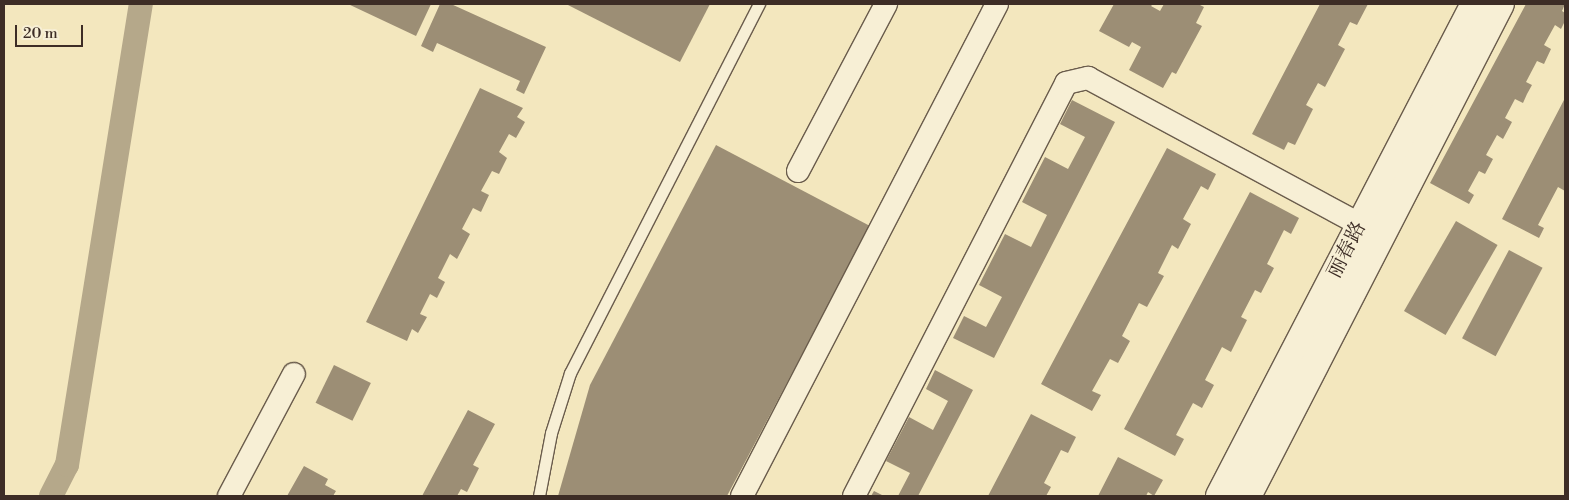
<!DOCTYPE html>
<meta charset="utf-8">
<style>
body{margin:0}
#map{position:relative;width:1569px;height:500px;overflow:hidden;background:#f3e7be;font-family:"Libre Bodoni","Noto Serif SC",serif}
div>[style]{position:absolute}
.canal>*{height:24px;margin:-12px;padding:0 12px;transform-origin:12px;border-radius:12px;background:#b5a88a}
.building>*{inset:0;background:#9c8e75;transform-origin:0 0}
.roads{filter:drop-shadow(1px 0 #6a5c4c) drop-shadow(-1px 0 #6a5c4c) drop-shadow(0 1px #6a5c4c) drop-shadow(0 -1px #6a5c4c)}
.service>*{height:11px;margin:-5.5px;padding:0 5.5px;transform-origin:5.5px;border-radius:5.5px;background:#f7efd5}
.minor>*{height:22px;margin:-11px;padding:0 11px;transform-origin:11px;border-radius:11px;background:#f7efd5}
.secondary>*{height:28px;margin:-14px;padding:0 14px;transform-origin:14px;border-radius:14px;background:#f7efd5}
span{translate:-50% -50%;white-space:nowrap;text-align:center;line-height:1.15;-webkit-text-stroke:4px #f7efd5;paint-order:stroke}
.street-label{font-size:20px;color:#3d2d26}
.frame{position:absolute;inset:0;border:5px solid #3d2d26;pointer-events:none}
.scale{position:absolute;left:15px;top:25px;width:68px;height:22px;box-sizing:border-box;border:2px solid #3d2d26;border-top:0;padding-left:6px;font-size:15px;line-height:18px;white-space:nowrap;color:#3d2d26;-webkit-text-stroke:4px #f7efd5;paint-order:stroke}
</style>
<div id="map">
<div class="canal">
<div style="left:51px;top:496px;width:35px;rotate:-63deg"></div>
<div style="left:67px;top:465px;width:467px;rotate:-80.9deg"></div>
</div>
<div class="building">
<div style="clip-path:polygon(348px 4px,431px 4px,416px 36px)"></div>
<div style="clip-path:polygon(440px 4px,451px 4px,546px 47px,524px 94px,516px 90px,520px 81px,437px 43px,433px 52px,421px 46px)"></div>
<div style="clip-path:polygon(566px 4px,710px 4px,680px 62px)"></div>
<div style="clip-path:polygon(1114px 4px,1153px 4px,1151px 6px,1160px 11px,1164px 4px,1198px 4px,1204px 7px,1196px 23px,1202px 26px,1176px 74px,1172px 72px,1163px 88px,1129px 70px,1141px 47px,1132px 42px,1129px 47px,1099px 31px)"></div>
<div style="clip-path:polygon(1320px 4px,1368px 4px,1357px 25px,1350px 22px,1338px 45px,1345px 49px,1325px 87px,1318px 83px,1306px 105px,1313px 109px,1295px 145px,1288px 142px,1284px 150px,1252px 134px)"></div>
<div style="clip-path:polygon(1526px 4px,1565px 4px,1562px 11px,1565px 13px,1565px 21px,1561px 29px,1555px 25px,1544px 45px,1551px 49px,1544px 64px,1537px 61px,1526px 82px,1532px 85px,1527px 94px,1523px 103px,1515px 99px,1505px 118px,1512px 122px,1503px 139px,1497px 135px,1486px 155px,1493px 159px,1485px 174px,1479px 171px,1468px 191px,1474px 195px,1469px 204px,1430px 183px)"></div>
<div style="clip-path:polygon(480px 88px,523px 108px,517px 117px,525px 122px,516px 138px,509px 134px,499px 152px,507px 158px,499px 174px,492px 171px,481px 191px,489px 195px,481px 212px,473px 208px,462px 229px,470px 234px,457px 259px,450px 254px,438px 278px,445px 282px,437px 298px,430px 294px,420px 314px,427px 317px,418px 333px,412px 329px,407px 341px,366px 322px)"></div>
<div style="clip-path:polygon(1565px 98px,1565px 191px,1558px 187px,1538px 225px,1544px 228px,1539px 238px,1502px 219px)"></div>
<div style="clip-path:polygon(1072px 100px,1115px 122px,994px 358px,953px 338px,964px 316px,986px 327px,1002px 297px,979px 285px,1005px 234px,1031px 247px,1047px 215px,1022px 202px,1045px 157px,1068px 169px,1085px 137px,1060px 124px)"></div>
<div style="clip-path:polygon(716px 145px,870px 226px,727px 496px,558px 496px,590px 385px)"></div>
<div style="clip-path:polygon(1167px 148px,1216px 174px,1208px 190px,1201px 186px,1183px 219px,1191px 224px,1178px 249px,1172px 245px,1158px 273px,1164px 276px,1147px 307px,1139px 303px,1122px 336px,1130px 341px,1118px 363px,1110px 359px,1092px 391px,1101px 395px,1092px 411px,1041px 384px)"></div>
<div style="clip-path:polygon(1250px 192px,1299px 218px,1291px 234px,1284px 230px,1267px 264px,1274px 268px,1261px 293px,1255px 290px,1241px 317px,1247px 320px,1231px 352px,1222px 347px,1205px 380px,1214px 385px,1202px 408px,1193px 403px,1176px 435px,1184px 439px,1175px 456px,1124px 429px)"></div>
<div style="left:1456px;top:221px;width:48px;height:104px;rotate:30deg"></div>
<div style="left:1509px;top:250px;width:38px;height:100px;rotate:28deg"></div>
<div style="left:334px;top:365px;width:41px;height:42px;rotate:26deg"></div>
<div style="clip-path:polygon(935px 370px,973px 390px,918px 496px,898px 496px,910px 473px,886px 461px,909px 417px,933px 430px,948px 401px,926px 389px)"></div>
<div style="clip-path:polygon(468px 410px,495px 424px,473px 465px,479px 468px,467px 492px,461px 489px,457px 496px,422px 496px)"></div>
<div style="clip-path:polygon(1031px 414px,1076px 437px,1068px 453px,1061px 450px,1044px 483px,1051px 487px,1046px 496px,988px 496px)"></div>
<div style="clip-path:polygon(1118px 457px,1163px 480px,1154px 496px,1148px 492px,1146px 496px,1098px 496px)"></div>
<div style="clip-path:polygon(304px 466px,328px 479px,325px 485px,336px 491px,333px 496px,287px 496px)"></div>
<div style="clip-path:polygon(874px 491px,884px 496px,871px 496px)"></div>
</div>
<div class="roads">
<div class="service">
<div style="left:539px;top:496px;width:64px;rotate:-79.2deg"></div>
<div style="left:551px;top:433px;width:63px;rotate:-72.4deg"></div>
<div style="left:570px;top:373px;width:415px;rotate:-62.9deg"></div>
</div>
<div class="minor">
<div style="left:798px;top:171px;width:189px;rotate:-62.2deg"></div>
<div style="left:229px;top:496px;width:138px;rotate:-62deg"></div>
<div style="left:742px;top:496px;width:554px;rotate:-62.6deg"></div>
<div style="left:854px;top:496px;width:464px;rotate:-62.8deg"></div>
<div style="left:1066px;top:83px;width:23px;rotate:-13deg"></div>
<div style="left:1088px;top:78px;width:327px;rotate:28.3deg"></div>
</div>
<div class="secondary">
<div style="left:1220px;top:496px;width:554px;rotate:-62.6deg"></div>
<div style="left:1247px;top:496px;width:553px;rotate:-62.79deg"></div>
</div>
</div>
<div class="street-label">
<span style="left:1347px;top:250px;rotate:-63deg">丽春路</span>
</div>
<div class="frame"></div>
<div class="scale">20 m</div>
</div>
